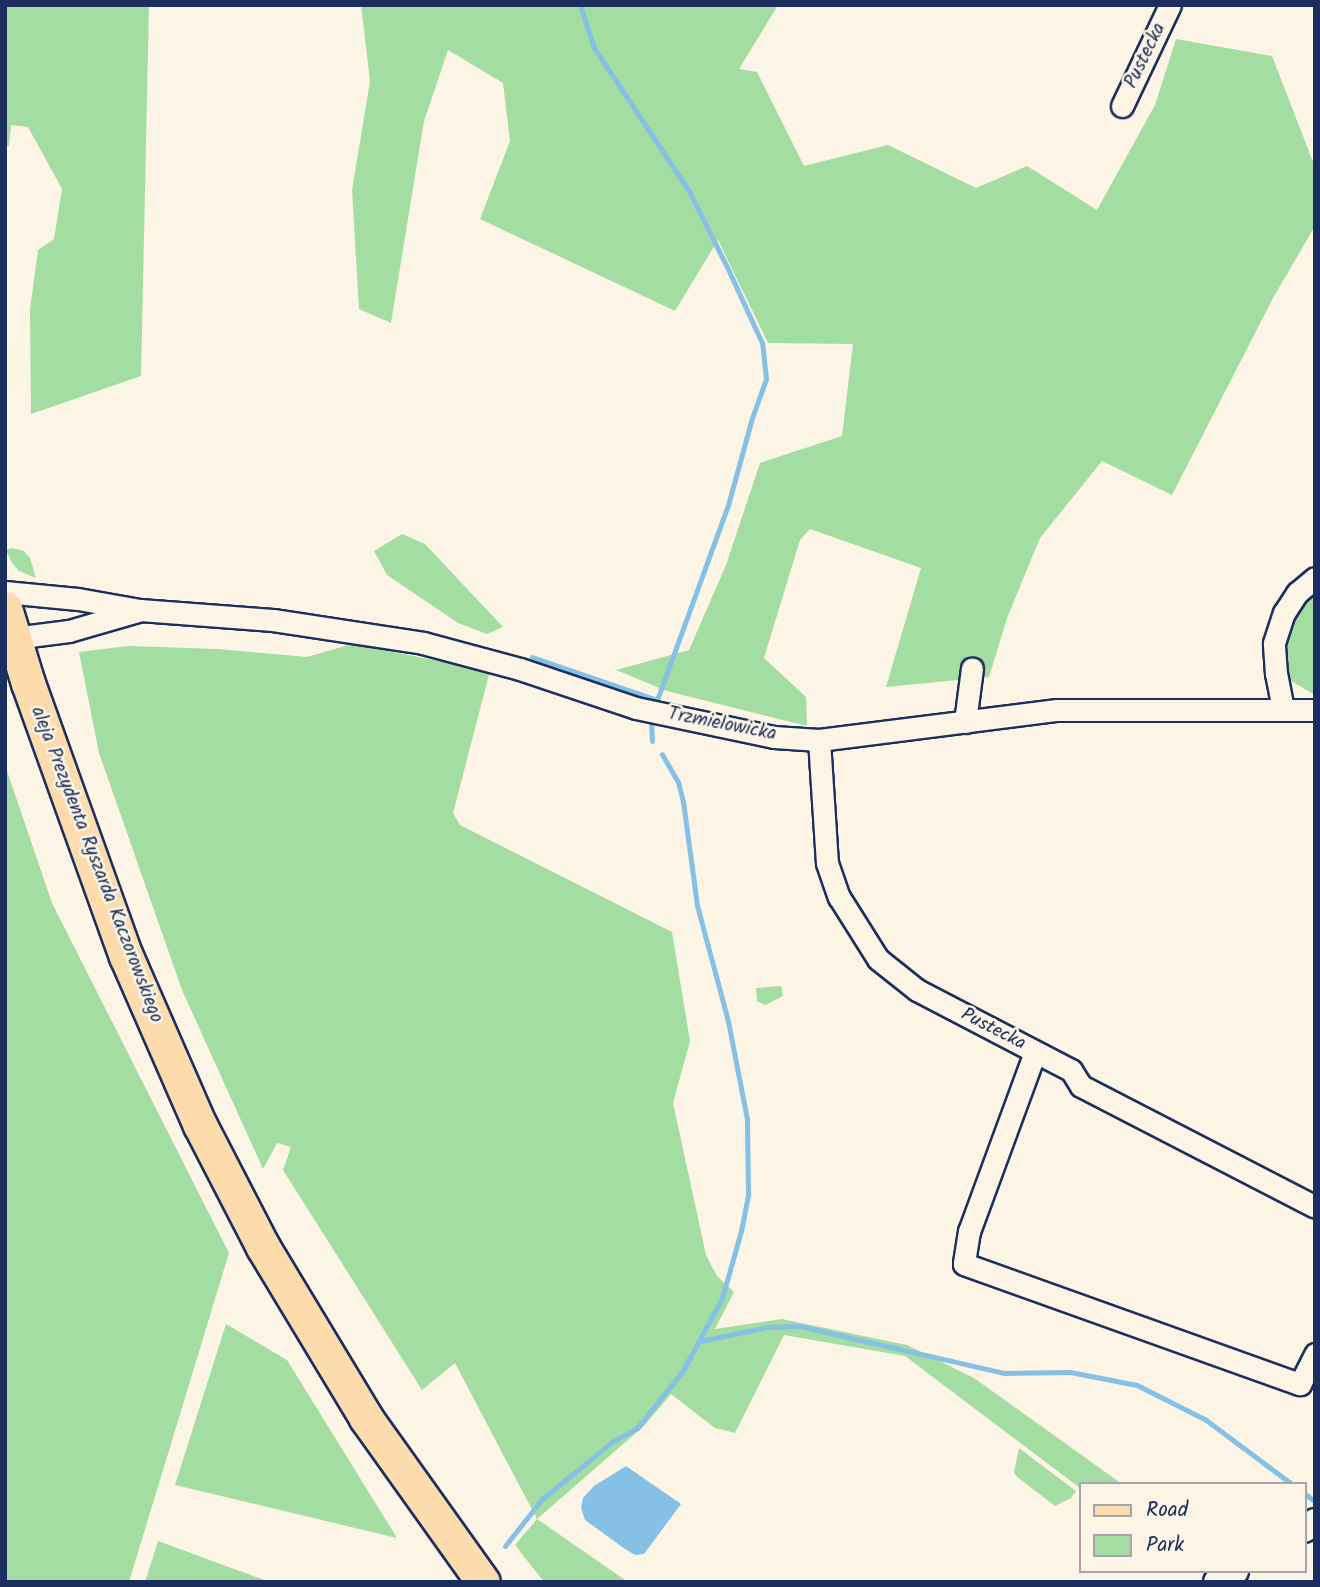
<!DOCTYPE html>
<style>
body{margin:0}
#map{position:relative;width:1320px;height:1587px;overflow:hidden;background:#fcf5e5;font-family:Kalam,sans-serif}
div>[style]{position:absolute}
.green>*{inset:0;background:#a4dda2}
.water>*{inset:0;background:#86c0e5}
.stream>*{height:5px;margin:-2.5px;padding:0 2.5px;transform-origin:2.5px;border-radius:2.5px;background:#86c0e5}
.roads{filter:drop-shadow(2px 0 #1b2f5e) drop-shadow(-2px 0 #1b2f5e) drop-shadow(0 2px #1b2f5e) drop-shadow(0 -2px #1b2f5e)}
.minor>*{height:21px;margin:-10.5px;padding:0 10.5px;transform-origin:10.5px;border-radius:10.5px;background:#fcf5e5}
.tertiary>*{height:26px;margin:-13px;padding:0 13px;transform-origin:13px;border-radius:13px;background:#fcf5e5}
.primary>*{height:33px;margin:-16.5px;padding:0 16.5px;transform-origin:16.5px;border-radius:16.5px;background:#fcdcac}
span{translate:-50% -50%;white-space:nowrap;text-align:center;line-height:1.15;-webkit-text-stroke:5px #fcf5e5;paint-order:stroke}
.street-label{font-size:19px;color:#1b2f5e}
.frame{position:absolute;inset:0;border:7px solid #1b2f5e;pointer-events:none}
.legend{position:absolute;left:1079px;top:1482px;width:228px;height:91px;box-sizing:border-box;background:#fcf5e5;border:2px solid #a2a6af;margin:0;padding:9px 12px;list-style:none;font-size:21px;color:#1b2f5e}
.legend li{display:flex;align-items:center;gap:14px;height:35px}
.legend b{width:35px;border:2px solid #a2a6af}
</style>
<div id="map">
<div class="green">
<div style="clip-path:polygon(5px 5px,149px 5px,141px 376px,31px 414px,30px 309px,38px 250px,54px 239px,62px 189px,28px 127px,11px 125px,9px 146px,5px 145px)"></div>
<div style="clip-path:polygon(361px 5px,778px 5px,739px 69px,757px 72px,804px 166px,888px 145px,976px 188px,1027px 166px,1097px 210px,1155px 105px,1176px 39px,1272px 56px,1315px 167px,1315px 226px,1273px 298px,1172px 495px,1102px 461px,1040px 538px,1007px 618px,989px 677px,886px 687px,921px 568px,810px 529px,800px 540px,764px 658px,806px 697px,807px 726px,667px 691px,616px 670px,689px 650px,726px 565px,760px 463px,842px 436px,853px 344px,768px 343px,718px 240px,675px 311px,480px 219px,510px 141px,503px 83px,448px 50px,424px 121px,391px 323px,359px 309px,352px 190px,370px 81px)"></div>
<div style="clip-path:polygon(402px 534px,425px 544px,503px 627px,487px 634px,458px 623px,387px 575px,374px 551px)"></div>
<div style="clip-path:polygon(11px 548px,24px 551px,30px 558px,36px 578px,19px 571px,12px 563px,6px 550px)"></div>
<div style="clip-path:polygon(1315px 591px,1315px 695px,1286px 678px,1283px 642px,1295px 613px)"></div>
<div style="clip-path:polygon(352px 644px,490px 671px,453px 813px,460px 825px,672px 932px,690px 1041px,673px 1103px,706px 1255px,717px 1276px,734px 1292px,715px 1329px,782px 1319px,907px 1345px,974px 1378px,1122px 1484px,1080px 1484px,1080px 1488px,905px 1356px,784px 1335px,735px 1433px,715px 1428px,671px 1394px,644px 1426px,537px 1519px,628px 1582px,544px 1582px,515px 1545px,537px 1519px,455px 1363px,422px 1390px,283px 1170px,291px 1147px,277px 1143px,263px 1169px,182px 990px,99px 753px,79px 652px,128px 646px,218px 649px,307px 657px)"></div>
<div style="clip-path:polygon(5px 765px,52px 903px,229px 1253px,129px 1582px,5px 1582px)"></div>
<div style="clip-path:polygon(781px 986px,783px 996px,765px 1005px,757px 1001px,756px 988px)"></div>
<div style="clip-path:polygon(226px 1324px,287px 1360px,397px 1538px,175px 1485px)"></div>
<div style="clip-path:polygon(1019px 1448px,1076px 1491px,1071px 1498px,1055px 1506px,1016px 1476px,1014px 1472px)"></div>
<div style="clip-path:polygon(158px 1541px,270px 1582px,145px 1582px)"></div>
</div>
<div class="water">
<div style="clip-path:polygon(626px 1466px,681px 1504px,644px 1554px,635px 1555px,625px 1549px,585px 1520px,581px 1508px,583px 1498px,594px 1486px)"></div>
</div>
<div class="stream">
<div style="left:532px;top:657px;width:132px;rotate:19deg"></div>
<div style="left:657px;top:700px;width:208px;rotate:-70deg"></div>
<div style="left:728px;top:505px;width:90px;rotate:-74.6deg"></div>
<div style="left:752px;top:418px;width:41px;rotate:-70.3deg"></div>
<div style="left:766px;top:379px;width:36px;rotate:-96deg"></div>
<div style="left:762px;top:343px;width:81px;rotate:-114.7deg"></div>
<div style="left:728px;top:269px;width:87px;rotate:-116.6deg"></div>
<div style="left:689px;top:191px;width:172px;rotate:-123.6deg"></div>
<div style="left:594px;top:48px;width:45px;rotate:-108deg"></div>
<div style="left:651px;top:722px;width:19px;rotate:87deg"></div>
<div style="left:701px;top:1341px;width:67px;rotate:-12deg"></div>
<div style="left:767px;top:1327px;width:32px;rotate:-2deg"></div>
<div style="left:799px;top:1326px;width:211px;rotate:12.9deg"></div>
<div style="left:1005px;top:1373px;width:65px;rotate:-0.9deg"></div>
<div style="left:1070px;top:1372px;width:68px;rotate:11deg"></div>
<div style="left:1137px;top:1385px;width:77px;rotate:26.9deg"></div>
<div style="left:1206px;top:1420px;width:107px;rotate:36.7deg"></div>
<div style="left:1304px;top:1493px;width:11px;rotate:38deg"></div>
<div style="left:505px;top:1546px;width:60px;rotate:-51.8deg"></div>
<div style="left:542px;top:1499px;width:90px;rotate:-39.2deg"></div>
<div style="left:612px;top:1442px;width:29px;rotate:-29deg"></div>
<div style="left:637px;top:1428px;width:72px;rotate:-51.2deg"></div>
<div style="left:682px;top:1372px;width:84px;rotate:-61.6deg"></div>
<div style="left:722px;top:1298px;width:70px;rotate:-74.2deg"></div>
<div style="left:741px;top:1231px;width:38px;rotate:-79deg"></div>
<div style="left:748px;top:1194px;width:75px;rotate:-90.8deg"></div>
<div style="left:747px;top:1119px;width:100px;rotate:-101deg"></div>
<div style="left:728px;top:1021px;width:120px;rotate:-105deg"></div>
<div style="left:697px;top:905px;width:104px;rotate:-97.7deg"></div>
<div style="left:683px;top:802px;width:21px;rotate:-104deg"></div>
<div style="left:678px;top:782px;width:32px;rotate:-120deg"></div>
</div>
<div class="roads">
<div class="minor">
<div style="left:1122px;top:106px;width:112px;rotate:-64.6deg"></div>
<div style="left:5px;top:592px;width:73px;rotate:5.5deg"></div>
<div style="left:78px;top:599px;width:63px;rotate:10.1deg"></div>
<div style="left:140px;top:610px;width:133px;rotate:4.3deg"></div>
<div style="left:273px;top:620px;width:152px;rotate:8.7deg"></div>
<div style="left:423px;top:643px;width:100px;rotate:15deg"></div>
<div style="left:520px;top:669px;width:122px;rotate:18.6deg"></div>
<div style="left:636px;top:708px;width:141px;rotate:11.9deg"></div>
<div style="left:774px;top:737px;width:45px;rotate:3.8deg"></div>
<div style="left:819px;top:740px;width:240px;rotate:-7.2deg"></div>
<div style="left:1057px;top:710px;width:258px"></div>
<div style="left:14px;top:638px;width:55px;rotate:-7.3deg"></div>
<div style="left:69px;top:631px;width:72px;rotate:-16.2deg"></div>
<div style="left:1283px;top:709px;width:36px;rotate:-101deg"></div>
<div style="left:1276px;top:674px;width:31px;rotate:-94deg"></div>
<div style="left:1274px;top:643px;width:32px;rotate:-72deg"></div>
<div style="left:1284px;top:613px;width:24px;rotate:-57deg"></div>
<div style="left:1297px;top:593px;width:23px;rotate:-40deg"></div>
<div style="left:965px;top:722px;width:54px;rotate:-82.6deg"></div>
<div style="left:819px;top:740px;width:123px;rotate:86.3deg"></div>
<div style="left:827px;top:863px;width:36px;rotate:71deg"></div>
<div style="left:839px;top:897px;width:73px;rotate:57.8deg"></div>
<div style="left:878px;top:959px;width:50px;rotate:38.5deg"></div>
<div style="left:917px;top:990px;width:174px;rotate:27.5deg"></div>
<div style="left:1071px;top:1070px;width:19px;rotate:58deg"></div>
<div style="left:1081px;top:1086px;width:263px;rotate:27.3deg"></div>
<div style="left:1035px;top:1052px;width:191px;rotate:110.2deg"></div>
<div style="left:969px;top:1231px;width:33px;rotate:99deg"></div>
<div style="left:964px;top:1264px;width:357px;rotate:19.7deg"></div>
<div style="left:1300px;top:1384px;width:34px;rotate:-63deg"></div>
</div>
<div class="tertiary">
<div style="left:1304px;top:1529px;width:13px;rotate:-32deg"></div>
<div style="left:1217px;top:1582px;width:21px;rotate:-31deg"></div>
</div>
<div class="primary">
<div style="left:5px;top:608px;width:78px;rotate:73deg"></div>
<div style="left:28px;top:683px;width:290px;rotate:70.3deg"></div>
<div style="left:126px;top:956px;width:184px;rotate:66.4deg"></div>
<div style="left:200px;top:1125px;width:137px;rotate:62.7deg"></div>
<div style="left:263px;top:1247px;width:200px;rotate:58.9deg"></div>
<div style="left:366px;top:1418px;width:201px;rotate:54.5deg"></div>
</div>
</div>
<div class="street-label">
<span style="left:1146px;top:56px;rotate:-64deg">Pustecka</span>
<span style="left:722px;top:725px;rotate:11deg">Trzmielowicka</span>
<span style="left:96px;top:865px;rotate:69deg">aleja Prezydenta Ryszarda Kaczorowskiego</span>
<span style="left:993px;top:1030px;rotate:27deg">Pustecka</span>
</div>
<div class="frame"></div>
<ul class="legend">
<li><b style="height:9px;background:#fcdcac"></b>Road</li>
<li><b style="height:19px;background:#a4dda2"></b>Park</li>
</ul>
</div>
